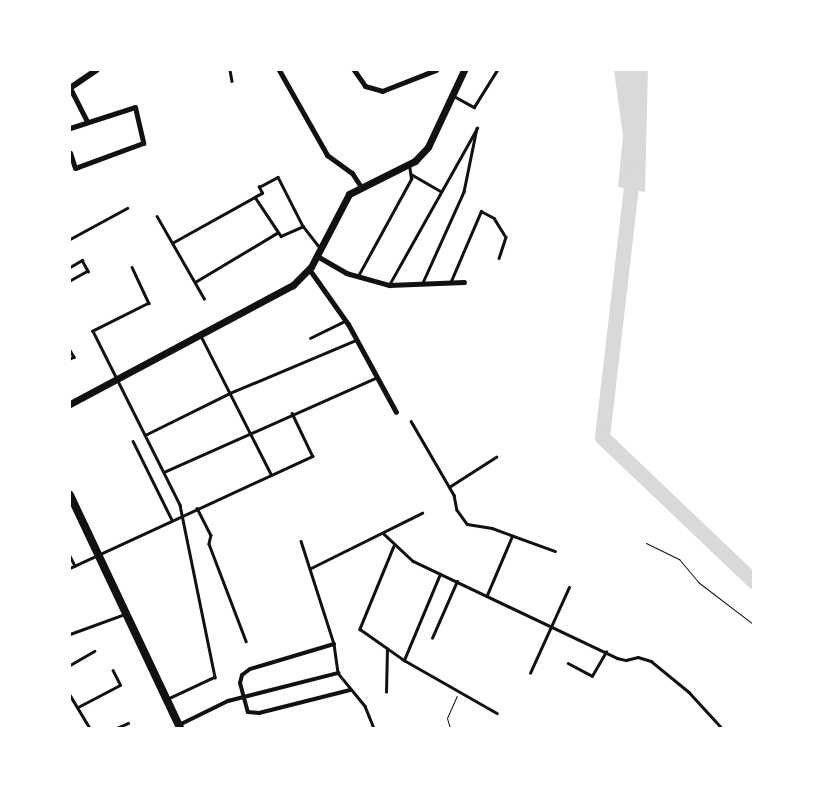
<!DOCTYPE html>
<style>
body{margin:0}
#map{position:relative;width:823px;height:798px;overflow:hidden;background:#fff;font-family:"Varela Round",sans-serif}
div>[style]{position:absolute}
.water>*{inset:0;background:#d9d9d9}
.river>*{height:15px;margin:-7.5px;padding:0 7.5px;transform-origin:7.5px;border-radius:7.5px;background:#d9d9d9}
.path>*{height:1px;margin:-0.5px;padding:0 0.5px;transform-origin:0.5px;border-radius:0.5px;background:#111}
.service>*{height:2.5px;margin:-1.25px;padding:0 1.25px;transform-origin:1.25px;border-radius:1.25px;background:#111}
.pedestrian>*{height:4px;margin:-2px;padding:0 2px;transform-origin:2px;border-radius:2px;background:#111}
.minor>*{height:5px;margin:-2.5px;padding:0 2.5px;transform-origin:2.5px;border-radius:2.5px;background:#111}
.tertiary>*{height:6px;margin:-3px;padding:0 3px;transform-origin:3px;border-radius:3px;background:#111}
.secondary>*{height:7px;margin:-3.5px;padding:0 3.5px;transform-origin:3.5px;border-radius:3.5px;background:#111}
.primary>*{height:8px;margin:-4px;padding:0 4px;transform-origin:4px;border-radius:4px;background:#111}
span{translate:-50% -50%;white-space:nowrap;text-align:center;line-height:1.15;-webkit-text-stroke:4.5px #fff;paint-order:stroke}
.frame{position:absolute;inset:0;border:71px solid #fff;pointer-events:none}
</style>
<div id="map">
<div class="water">
<div style="clip-path:polygon(614px 70px,648px 70px,645px 192px,618px 187px,623px 136px)"></div>
</div>
<div class="river">
<div style="left:633px;top:169px;width:270px;rotate:96.6deg"></div>
<div style="left:602px;top:437px;width:209px;rotate:43.6deg"></div>
</div>
<div class="path">
<div style="left:646px;top:543px;width:37px;rotate:26deg"></div>
<div style="left:679px;top:559px;width:30px;rotate:50deg"></div>
<div style="left:698px;top:582px;width:69px;rotate:37.4deg"></div>
<div style="left:450px;top:728px;width:10px;rotate:-107deg"></div>
<div style="left:447px;top:718px;width:24px;rotate:-66deg"></div>
</div>
<div class="service">
<div style="left:230px;top:70px;width:11px;rotate:80deg"></div>
<div style="left:454px;top:96px;width:23px;rotate:29deg"></div>
<div style="left:474px;top:107px;width:44px;rotate:-58.1deg"></div>
<div style="left:411px;top:174px;width:34px;rotate:30deg"></div>
<div style="left:255px;top:197px;width:47px;rotate:56.3deg"></div>
<div style="left:281px;top:236px;width:24px;rotate:-24deg"></div>
<div style="left:157px;top:216px;width:95px;rotate:60.2deg"></div>
<div style="left:70px;top:239px;width:65px;rotate:-28.5deg"></div>
<div style="left:172px;top:243px;width:103px;rotate:-29.1deg"></div>
<div style="left:262px;top:193px;width:7px;rotate:-117deg"></div>
<div style="left:259px;top:187px;width:21px;rotate:-28deg"></div>
<div style="left:278px;top:177px;width:55px;rotate:63deg"></div>
<div style="left:303px;top:226px;width:28px;rotate:52deg"></div>
<div style="left:70px;top:267px;width:14px;rotate:-30deg"></div>
<div style="left:82px;top:260px;width:13px;rotate:61deg"></div>
<div style="left:88px;top:271px;width:21px;rotate:151deg"></div>
<div style="left:132px;top:267px;width:40px;rotate:65deg"></div>
<div style="left:149px;top:303px;width:63px;rotate:153.4deg"></div>
<div style="left:93px;top:331px;width:195px;rotate:63.4deg"></div>
<div style="left:180px;top:505px;width:176px;rotate:78.5deg"></div>
<div style="left:215px;top:677px;width:52px;rotate:154.9deg"></div>
<div style="left:358px;top:276px;width:111px;rotate:-61.3deg"></div>
<div style="left:411px;top:179px;width:14px;rotate:-98deg"></div>
<div style="left:451px;top:281px;width:76px;rotate:-66.8deg"></div>
<div style="left:481px;top:211px;width:15px;rotate:28deg"></div>
<div style="left:494px;top:218px;width:22px;rotate:58deg"></div>
<div style="left:506px;top:237px;width:22px;rotate:108deg"></div>
<div style="left:195px;top:282px;width:96px;rotate:-30.9deg"></div>
<div style="left:389px;top:285px;width:180px;rotate:-60.7deg"></div>
<div style="left:477px;top:128px;width:65px;rotate:101.5deg"></div>
<div style="left:464px;top:192px;width:100px;rotate:114.3deg"></div>
<div style="left:201px;top:336px;width:155px;rotate:63.1deg"></div>
<div style="left:310px;top:338px;width:39px;rotate:-26deg"></div>
<div style="left:70px;top:350px;width:8px;rotate:60deg"></div>
<div style="left:74px;top:357px;width:4px;rotate:153deg"></div>
<div style="left:411px;top:421px;width:86px;rotate:59.8deg"></div>
<div style="left:454px;top:495px;width:15px;rotate:79deg"></div>
<div style="left:457px;top:510px;width:17px;rotate:54deg"></div>
<div style="left:467px;top:524px;width:25px;rotate:9deg"></div>
<div style="left:492px;top:528px;width:67px;rotate:20.1deg"></div>
<div style="left:145px;top:435px;width:95px;rotate:-26.3deg"></div>
<div style="left:230px;top:393px;width:137px;rotate:-22.8deg"></div>
<div style="left:133px;top:441px;width:88px;rotate:63.7deg"></div>
<div style="left:164px;top:472px;width:233px;rotate:-24deg"></div>
<div style="left:449px;top:487px;width:56px;rotate:-32.6deg"></div>
<div style="left:197px;top:508px;width:30px;rotate:63deg"></div>
<div style="left:211px;top:535px;width:9px;rotate:103deg"></div>
<div style="left:209px;top:544px;width:104px;rotate:69.1deg"></div>
<div style="left:383px;top:533px;width:41px;rotate:43deg"></div>
<div style="left:413px;top:561px;width:226px;rotate:25.4deg"></div>
<div style="left:617px;top:658px;width:9px;rotate:13deg"></div>
<div style="left:626px;top:660px;width:12px;rotate:-14deg"></div>
<div style="left:638px;top:657px;width:14px;rotate:17deg"></div>
<div style="left:651px;top:661px;width:49px;rotate:39.2deg"></div>
<div style="left:689px;top:692px;width:49px;rotate:47.5deg"></div>
<div style="left:301px;top:541px;width:108px;rotate:72.2deg"></div>
<div style="left:334px;top:644px;width:29px;rotate:82deg"></div>
<div style="left:338px;top:673px;width:43px;rotate:50.7deg"></div>
<div style="left:365px;top:706px;width:24px;rotate:68deg"></div>
<div style="left:394px;top:546px;width:90px;rotate:112.3deg"></div>
<div style="left:360px;top:629px;width:54px;rotate:35.2deg"></div>
<div style="left:404px;top:660px;width:107px;rotate:29.7deg"></div>
<div style="left:70px;top:556px;width:11px;rotate:63deg"></div>
<div style="left:70px;top:568px;width:267px;rotate:-24.8deg"></div>
<div style="left:312px;top:456px;width:47px;rotate:-115.5deg"></div>
<div style="left:311px;top:568px;width:124px;rotate:-26.4deg"></div>
<div style="left:487px;top:595px;width:64px;rotate:-67deg"></div>
<div style="left:70px;top:634px;width:59px;rotate:-20deg"></div>
<div style="left:432px;top:638px;width:62px;rotate:-66.3deg"></div>
<div style="left:404px;top:660px;width:93px;rotate:-67.3deg"></div>
<div style="left:568px;top:663px;width:27px;rotate:28deg"></div>
<div style="left:592px;top:676px;width:28px;rotate:-60deg"></div>
<div style="left:70px;top:665px;width:28px;rotate:-30deg"></div>
<div style="left:530px;top:673px;width:94px;rotate:-65.6deg"></div>
<div style="left:386px;top:692px;width:43px;rotate:-88.7deg"></div>
<div style="left:70px;top:695px;width:39px;rotate:59deg"></div>
<div style="left:78px;top:707px;width:47px;rotate:-27.6deg"></div>
<div style="left:120px;top:685px;width:16px;rotate:-117deg"></div>
<div style="left:117px;top:728px;width:12px;rotate:-24deg"></div>
</div>
<div class="pedestrian">
<div style="left:334px;top:644px;width:88px;rotate:163.4deg"></div>
<div style="left:250px;top:669px;width:10px;rotate:143deg"></div>
<div style="left:242px;top:675px;width:8px;rotate:104deg"></div>
<div style="left:240px;top:683px;width:30px;rotate:75deg"></div>
<div style="left:248px;top:712px;width:11px;rotate:5deg"></div>
<div style="left:259px;top:713px;width:94px;rotate:-14.2deg"></div>
<div style="left:179px;top:725px;width:55px;rotate:-26.1deg"></div>
<div style="left:228px;top:701px;width:114px;rotate:-14.3deg"></div>
</div>
<div class="minor">
<div style="left:279px;top:70px;width:98px;rotate:60.5deg"></div>
<div style="left:327px;top:155px;width:31px;rotate:36deg"></div>
<div style="left:352px;top:173px;width:17px;rotate:57deg"></div>
<div style="left:354px;top:70px;width:19px;rotate:55deg"></div>
<div style="left:365px;top:86px;width:18px;rotate:16deg"></div>
<div style="left:382px;top:91px;width:58px;rotate:-21.3deg"></div>
<div style="left:70px;top:88px;width:37px;rotate:63deg"></div>
<div style="left:70px;top:128px;width:68px;rotate:-17.9deg"></div>
<div style="left:135px;top:107px;width:37px;rotate:77deg"></div>
<div style="left:143px;top:143px;width:72px;rotate:159.8deg"></div>
<div style="left:75px;top:168px;width:16px;rotate:-108deg"></div>
<div style="left:317px;top:256px;width:34px;rotate:30deg"></div>
<div style="left:346px;top:273px;width:45px;rotate:15.6deg"></div>
<div style="left:389px;top:285px;width:75px;rotate:-2.3deg"></div>
<div style="left:309px;top:269px;width:67px;rotate:54.7deg"></div>
<div style="left:348px;top:324px;width:100px;rotate:61.4deg"></div>
</div>
<div class="tertiary">
<div style="left:70px;top:88px;width:32px;rotate:-34deg"></div>
</div>
<div class="secondary">
<div style="left:70px;top:404px;width:253px;rotate:-28.1deg"></div>
<div style="left:293px;top:285px;width:25px;rotate:-45deg"></div>
<div style="left:311px;top:267px;width:82px;rotate:-62.5deg"></div>
<div style="left:349px;top:194px;width:74px;rotate:-26.6deg"></div>
<div style="left:415px;top:161px;width:19px;rotate:-47deg"></div>
<div style="left:428px;top:147px;width:85px;rotate:-64.9deg"></div>
</div>
<div class="primary">
<div style="left:70px;top:495px;width:258px;rotate:64.7deg"></div>
</div>
<div class="frame"></div>
</div>
